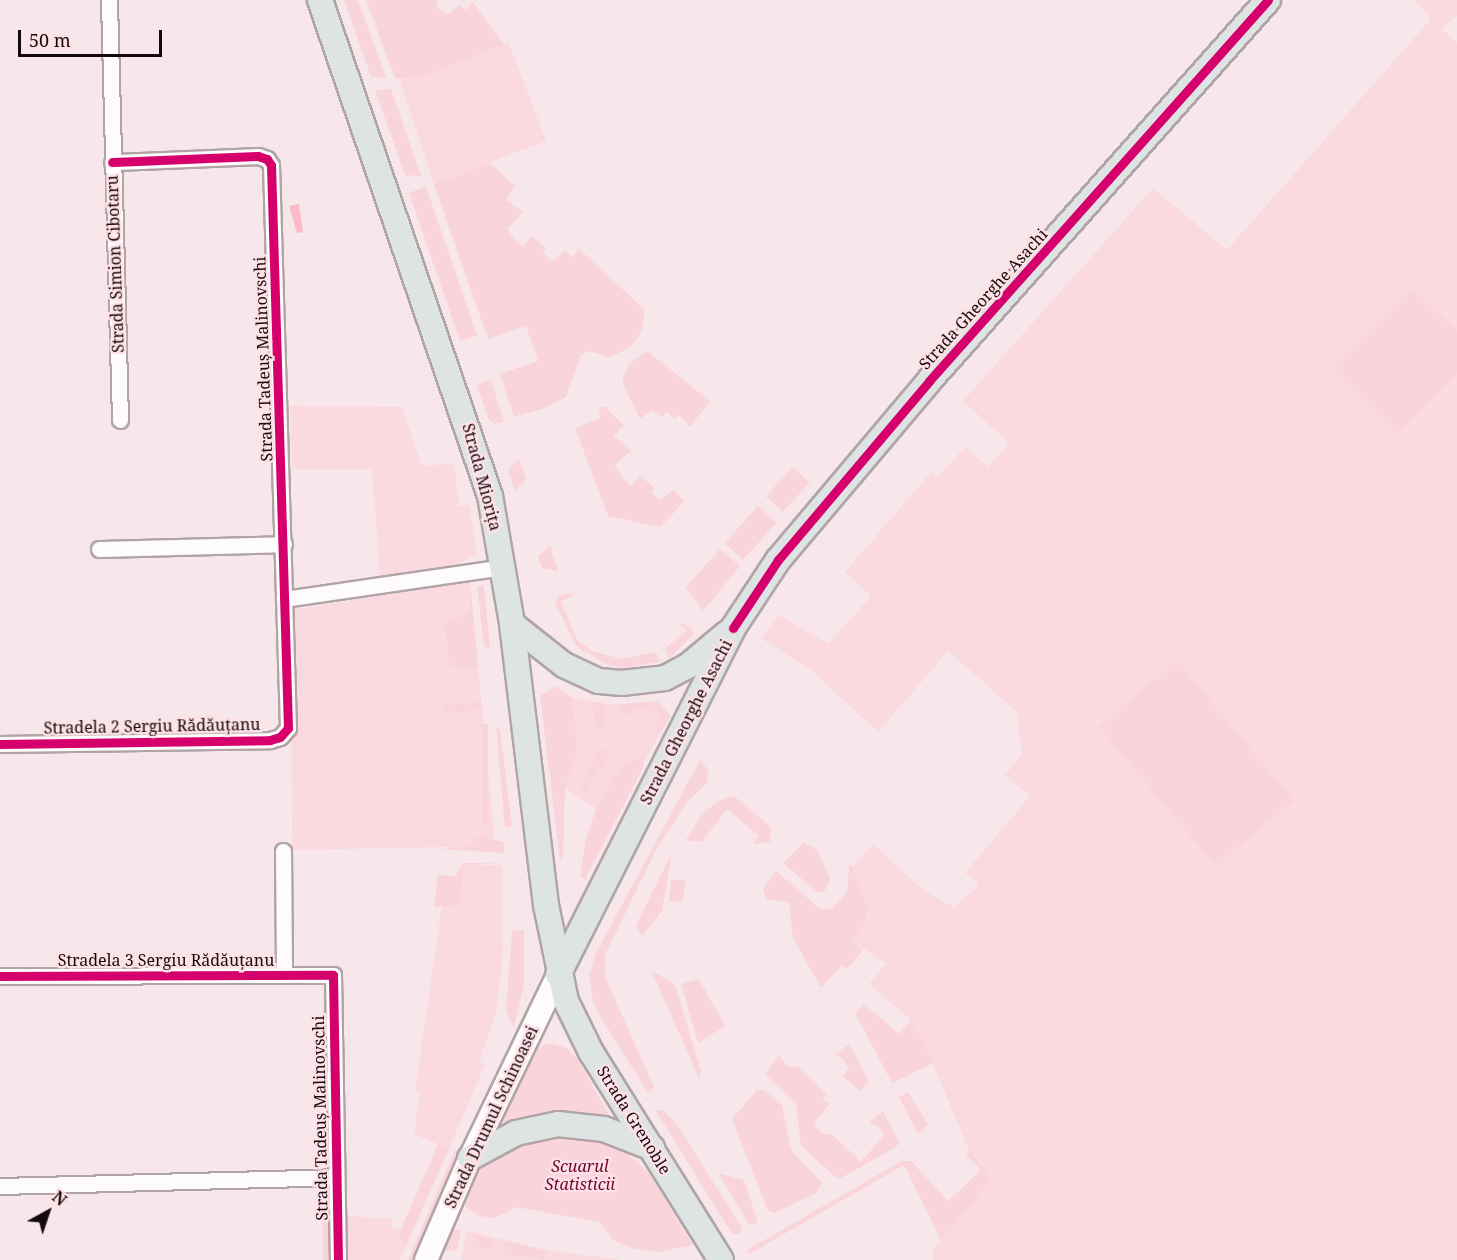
<!DOCTYPE html>
<meta charset="utf-8">
<style>
body{margin:0}
#map{position:relative;width:1457px;height:1260px;overflow:hidden;background:#f7e7ea;font-family:"Noto Serif",serif}
div>[style]{position:absolute}
.built>*{inset:0;background:#fadae0}
.green>*{inset:0;background:#f9d4db;transform-origin:0 0}
.water>*{inset:0;background:#fcbac7}
.roads{filter:drop-shadow(2px 0 #b1a4a6) drop-shadow(-2px 0 #b1a4a6) drop-shadow(0 2px #b1a4a6) drop-shadow(0 -2px #b1a4a6)}
.street>*{height:15px;margin:-7.5px;padding:0 7.5px;transform-origin:7.5px;border-radius:7.5px;background:#fefbfc}
.secondary>*{height:22px;margin:-11px;padding:0 11px;transform-origin:11px;border-radius:11px;background:#fefbfc}
.primary>*{height:24px;margin:-12px;padding:0 12px;transform-origin:12px;border-radius:12px;background:#dee4e4}
.cycleway>*{height:9px;margin:-4.5px;padding:0 4.5px;transform-origin:4.5px;border-radius:4.5px;background:#d6006c}
span{translate:-50% -50%;white-space:nowrap;text-align:center;line-height:1.15;-webkit-text-stroke:5px #fde1e6;paint-order:stroke}
.street-label{font-size:16px;color:#14090b}
.park-label{font-size:16px;color:#6f0530;font-style:italic}
.north{position:absolute;left:18px;top:1182px;width:60px;height:60px;-webkit-text-stroke:4px #fde1e6;paint-order:stroke;rotate:40deg;font-size:16px;font-weight:700;line-height:24px;text-align:center;color:#14090b}
.north::after{content:'';display:block;margin:auto;width:21px;height:27px;background:#14090b;clip-path:polygon(50% 0,100% 100%,50% 72%,0 100%)}
.scale{position:absolute;left:18px;top:30px;width:144px;height:27px;box-sizing:border-box;border:3px solid #14090b;border-top:0;padding-left:8px;font-size:18px;line-height:21px;white-space:nowrap;color:#14090b;-webkit-text-stroke:4px #fde1e6;paint-order:stroke}
</style>
<div id="map">
<div class="built">
<div style="clip-path:polygon(1414px 0,1457px 0,1457px 15px,1442px 29px,1457px 44px,1457px 1260px,934px 1260px,932px 1252px,967px 1205px,992px 1180px,968px 1148px,921px 1035px,909px 1023px,911px 1020px,869px 984px,886px 964px,851px 940px,866px 922px,868px 911px,853px 867px,873px 844px,924px 891px,954px 907px,975px 889px,978px 882px,965px 873px,1030px 796px,1005px 775px,1022px 755px,1017px 712px,948px 651px,878px 732px,811px 670px,761px 638px,779px 615px,828px 644px,871px 596px,845px 572px,931px 472px,937px 477px,965px 447px,988px 467px,1009px 443px,963px 401px,1153px 188px,1227px 250px,1431px 19px)"></div>
<div style="clip-path:polygon(509px 43px,546px 141px,434px 184px,399px 79px,418px 79px)"></div>
<div style="clip-path:polygon(290px 406px,402px 407px,422px 466px,454px 463px,459px 506px,469px 505px,477px 555px,447px 568px,380px 578px,372px 469px,292px 469px)"></div>
<div style="clip-path:polygon(470px 581px,495px 846px,292px 850px,291px 610px)"></div>
<div style="clip-path:polygon(573px 698px,612px 705px,658px 701px,670px 716px,644px 762px,620px 768px,596px 809px,565px 788px,577px 750px)"></div>
<div style="clip-path:polygon(464px 865px,502px 865px,503px 953px,496px 1012px,479px 1061px,485px 1064px,449px 1149px,414px 1134px,420px 1092px,415px 1091px,442px 906px,460px 906px)"></div>
<div style="clip-path:polygon(348px 1216px,392px 1219px,390px 1226px,401px 1229px,399px 1237px,406px 1246px,399px 1260px,346px 1260px,344px 1219px)"></div>
<div style="clip-path:polygon(467px 1231px,546px 1250px,621px 1260px,461px 1260px)"></div>
</div>
<div class="green">
<div style="clip-path:polygon(344px 0,358px 0,386px 78px,371px 77px)"></div>
<div style="clip-path:polygon(366px 0,438px 0,437px 7px,447px 15px,459px 5px,466px 10px,473px 2px,504px 45px,418px 79px,395px 78px)"></div>
<div style="clip-path:polygon(391px 89px,421px 176px,405px 175px,375px 90px)"></div>
<div style="clip-path:polygon(490px 163px,515px 186px,506px 200px,523px 212px,507px 229px,516px 241px,523px 246px,532px 236px,547px 249px,543px 253px,552px 261px,565px 251px,572px 257px,579px 249px,645px 310px,641px 333px,629px 348px,610px 357px,588px 351px,581px 355px,566px 397px,545px 408px,514px 417px,500px 374px,538px 361px,526px 326px,488px 339px,434px 184px)"></div>
<div style="left:426px;top:187px;width:157px;height:18px;rotate:71deg"></div>
<div style="clip-path:polygon(1413px 288px,1457px 331px,1457px 373px,1397px 433px,1332px 369px)"></div>
<div style="clip-path:polygon(647px 351px,710px 401px,690px 427px,679px 415px,675px 419px,667px 412px,662px 417px,651px 411px,640px 419px,622px 381px,629px 364px)"></div>
<div style="clip-path:polygon(491px 380px,504px 422px,495px 424px,489px 420px,477px 385px)"></div>
<div style="clip-path:polygon(599px 407px,605px 407px,624px 425px,614px 436px,631px 451px,615px 465px,624px 480px,631px 486px,640px 476px,655px 488px,651px 493px,660px 500px,673px 490px,685px 501px,660px 527px,608px 516px,575px 428px,600px 418px)"></div>
<div style="clip-path:polygon(519px 459px,526px 479px,515px 491px,508px 470px)"></div>
<div style="left:793px;top:467px;width:23px;height:40px;rotate:43deg"></div>
<div style="left:758px;top:506px;width:25px;height:50px;rotate:42deg"></div>
<div style="clip-path:polygon(550px 546px,558px 571px,542px 568px,538px 556px)"></div>
<div style="clip-path:polygon(720px 549px,740px 566px,703px 611px,686px 587px)"></div>
<div style="clip-path:polygon(484px 585px,490px 647px,484px 647px,477px 586px)"></div>
<div style="clip-path:polygon(471px 592px,478px 669px,450px 667px,444px 623px,469px 612px)"></div>
<div style="clip-path:polygon(572px 593px,574px 596px,561px 601px,577px 640px,592px 651px,621px 659px,656px 652px,660px 662px,623px 668px,608px 665px,576px 646px,555px 603px,558px 596px)"></div>
<div style="clip-path:polygon(678px 622px,691px 628px,694px 634px,669px 658px,665px 648px,687px 631px)"></div>
<div style="left:1177px;top:661px;width:182px;height:102px;rotate:50deg"></div>
<div style="clip-path:polygon(555px 686px,573px 698px,577px 750px,565px 788px,563px 858px,560px 860px,540px 696px)"></div>
<div style="clip-path:polygon(481px 701px,482px 708px,463px 712px,444px 712px,442px 706px)"></div>
<div style="clip-path:polygon(658px 701px,670px 716px,661px 732px,654px 728px,660px 713px,635px 707px,630px 716px,612px 705px)"></div>
<div style="clip-path:polygon(592px 702px,603px 703px,605px 733px,595px 725px)"></div>
<div style="left:482px;top:724px;width:6px;height:100px"></div>
<div style="clip-path:polygon(496px 726px,500px 729px,512px 826px,505px 828px)"></div>
<div style="clip-path:polygon(601px 747px,610px 754px,585px 791px,580px 785px)"></div>
<div style="clip-path:polygon(634px 759px,642px 760px,644px 766px,585px 880px,580px 877px,586px 838px,596px 809px,620px 768px)"></div>
<div style="clip-path:polygon(700px 760px,709px 771px,707px 783px,688px 801px,657px 848px,605px 955px,605px 977px,654px 1087px,648px 1093px,600px 1016px,593px 1000px,589px 975px,596px 953px)"></div>
<div style="clip-path:polygon(734px 796px,771px 827px,770px 842px,753px 844px,759px 836px,727px 809px,702px 842px,686px 840px,701px 815px,718px 801px)"></div>
<div style="clip-path:polygon(479px 836px,503px 842px,505px 853px,441px 849px,474px 845px,474px 837px)"></div>
<div style="clip-path:polygon(804px 842px,816px 849px,831px 880px,823px 893px,816px 891px,783px 863px)"></div>
<div style="clip-path:polygon(672px 852px,662px 911px,642px 936px,636px 926px)"></div>
<div style="clip-path:polygon(463px 863px,503px 863px,464px 865px,460px 906px,434px 907px,438px 875px,455px 876px)"></div>
<div style="clip-path:polygon(849px 864px,853px 867px,868px 910px,866px 922px,852px 940px,863px 950px,847px 969px,842px 965px,821px 988px,793px 938px,789px 902px,766px 899px,763px 889px,776px 871px,819px 908px,831px 909px,847px 893px)"></div>
<div style="clip-path:polygon(671px 880px,686px 880px,682px 902px,669px 901px)"></div>
<div style="clip-path:polygon(524px 930px,524px 984px,515px 1024px,512px 1026px,506px 1010px,512px 931px)"></div>
<div style="clip-path:polygon(651px 970px,675px 984px,701px 1072px,699px 1078px)"></div>
<div style="clip-path:polygon(699px 979px,725px 1026px,698px 1043px,681px 984px)"></div>
<div style="clip-path:polygon(864px 1004px,899px 1034px,909px 1023px,921px 1035px,933px 1063px,892px 1083px,855px 1013px)"></div>
<div style="clip-path:polygon(549px 1043px,567px 1048px,577px 1058px,609px 1115px,601px 1119px,507px 1127px,504px 1124px,501px 1117px,533px 1050px)"></div>
<div style="clip-path:polygon(849px 1044px,869px 1082px,860px 1091px,843px 1076px,849px 1068px,842px 1058px,835px 1055px)"></div>
<div style="clip-path:polygon(779px 1055px,787px 1066px,798px 1067px,827px 1095px,823px 1099px,830px 1104px,814px 1123px,821px 1133px,833px 1135px,861px 1162px,884px 1135px,879px 1127px,869px 1123px,883px 1111px,899px 1143px,896px 1147px,841px 1178px,835px 1177px,801px 1145px,796px 1103px,765px 1074px)"></div>
<div style="clip-path:polygon(757px 1090px,764px 1090px,782px 1105px,791px 1150px,822px 1183px,816px 1193px,775px 1213px,768px 1211px,732px 1119px)"></div>
<div style="clip-path:polygon(908px 1092px,928px 1124px,921px 1132px,917px 1132px,899px 1097px)"></div>
<div style="clip-path:polygon(663px 1110px,676px 1123px,742px 1228px,739px 1234px,732px 1234px,656px 1111px)"></div>
<div style="clip-path:polygon(585px 1133px,620px 1147px,648px 1172px,693px 1245px,658px 1252px,634px 1249px,613px 1240px,599px 1222px,516px 1207px,495px 1218px,479px 1216px,466px 1207px,464px 1200px,470px 1181px,486px 1163px,532px 1136px)"></div>
<div style="clip-path:polygon(438px 1144px,449px 1149px,406px 1246px,399px 1237px,401px 1229px)"></div>
<div style="clip-path:polygon(968px 1148px,992px 1180px,941px 1240px,904px 1165px,749px 1254px,747px 1250px,902px 1161px,911px 1161px,948px 1201px,981px 1170px,967px 1156px)"></div>
<div style="clip-path:polygon(455px 1150px,464px 1153px,416px 1260px,408px 1260px)"></div>
<div style="clip-path:polygon(718px 1173px,744px 1180px,758px 1223px,749px 1224px)"></div>
<div style="clip-path:polygon(323px 1218px,330px 1223px,331px 1260px,323px 1260px)"></div>
<div style="clip-path:polygon(456px 1229px,461px 1230px,457px 1250px,442px 1251px,449px 1232px)"></div>
<div style="clip-path:polygon(474px 1233px,494px 1240px,492px 1251px,472px 1247px)"></div>
<div style="clip-path:polygon(505px 1242px,546px 1250px,544px 1260px,503px 1254px)"></div>
</div>
<div class="water">
<div style="clip-path:polygon(299px 204px,303px 232px,297px 233px,289px 206px)"></div>
</div>
<div class="roads">
<div class="street">
<div style="left:109px;top:0;width:420px;rotate:88.5deg"></div>
<div style="left:99px;top:549px;width:185px;rotate:-1.5deg"></div>
<div style="left:284px;top:599px;width:222px;rotate:-8.3deg"></div>
<div style="left:0;top:744px;width:270px;rotate:-0.8deg"></div>
<div style="left:270px;top:740px;width:10px;rotate:-17deg"></div>
<div style="left:280px;top:737px;width:12px;rotate:-48deg"></div>
<div style="left:288px;top:728px;width:563px;rotate:-91.73deg"></div>
<div style="left:271px;top:165px;width:7px;rotate:-124deg"></div>
<div style="left:267px;top:159px;width:9px;rotate:-162deg"></div>
<div style="left:258px;top:156px;width:146px;rotate:177.6deg"></div>
<div style="left:283px;top:851px;width:124px;rotate:89.5deg"></div>
<div style="left:0;top:976px;width:333px;rotate:-0.2deg"></div>
<div style="left:333px;top:975px;width:285px;rotate:89deg"></div>
<div style="left:0;top:1186px;width:334px;rotate:-1.5deg"></div>
</div>
<div class="secondary">
<div style="left:426px;top:1260px;width:111px;rotate:-66.7deg"></div>
<div style="left:470px;top:1158px;width:203px;rotate:-64.3deg"></div>
</div>
<div class="primary">
<div style="left:320px;top:0;width:524px;rotate:71.08deg"></div>
<div style="left:490px;top:496px;width:130px;rotate:80.2deg"></div>
<div style="left:512px;top:624px;width:283px;rotate:83.1deg"></div>
<div style="left:546px;top:905px;width:98px;rotate:78.2deg"></div>
<div style="left:566px;top:1001px;width:57px;rotate:63.9deg"></div>
<div style="left:591px;top:1052px;width:245px;rotate:58deg"></div>
<div style="left:512px;top:624px;width:66px;rotate:38.3deg"></div>
<div style="left:564px;top:665px;width:38px;rotate:25deg"></div>
<div style="left:599px;top:681px;width:23px;rotate:5deg"></div>
<div style="left:622px;top:683px;width:43px;rotate:-6.6deg"></div>
<div style="left:665px;top:678px;width:26px;rotate:-28deg"></div>
<div style="left:688px;top:666px;width:51px;rotate:-40.2deg"></div>
<div style="left:558px;top:975px;width:389px;rotate:-63.2deg"></div>
<div style="left:733px;top:628px;width:82px;rotate:-56.5deg"></div>
<div style="left:778px;top:560px;width:234px;rotate:-49.8deg"></div>
<div style="left:929px;top:381px;width:510px;rotate:-48.34deg"></div>
<div style="left:470px;top:1158px;width:52px;rotate:-28.5deg"></div>
<div style="left:516px;top:1133px;width:43px;rotate:-12.1deg"></div>
<div style="left:558px;top:1124px;width:46px;rotate:6.2deg"></div>
<div style="left:604px;top:1129px;width:52px;rotate:21.6deg"></div>
</div>
</div>
<div class="cycleway">
<div style="left:733px;top:628px;width:82px;rotate:-56.5deg"></div>
<div style="left:778px;top:560px;width:234px;rotate:-49.8deg"></div>
<div style="left:929px;top:381px;width:510px;rotate:-48.34deg"></div>
<div style="left:0;top:744px;width:270px;rotate:-0.8deg"></div>
<div style="left:270px;top:740px;width:10px;rotate:-17deg"></div>
<div style="left:280px;top:737px;width:12px;rotate:-48deg"></div>
<div style="left:288px;top:728px;width:563px;rotate:-91.73deg"></div>
<div style="left:271px;top:165px;width:7px;rotate:-124deg"></div>
<div style="left:267px;top:159px;width:9px;rotate:-162deg"></div>
<div style="left:258px;top:156px;width:146px;rotate:177.6deg"></div>
<div style="left:0;top:976px;width:333px;rotate:-0.2deg"></div>
<div style="left:333px;top:975px;width:285px;rotate:89deg"></div>
</div>
<div class="street-label">
<span style="left:115px;top:264px;rotate:-92deg">Strada Simion Cibotaru</span>
<span style="left:983px;top:299px;rotate:-48deg">Strada Gheorghe Asachi</span>
<span style="left:263px;top:359px;rotate:-92deg">Strada Tadeuș Malinovschi</span>
<span style="left:482px;top:477px;rotate:75deg">Strada Miorița</span>
<span style="left:686px;top:722px;rotate:-63deg">Strada Gheorghe Asachi</span>
<span style="left:152px;top:726px;rotate:-1deg">Stradela 2 Sergiu Rădăuțanu</span>
<span style="left:166px;top:960px">Stradela 3 Sergiu Rădăuțanu</span>
<span style="left:491px;top:1117px;rotate:-65deg">Strada Drumul Schinoasei</span>
<span style="left:320px;top:1118px;rotate:-91deg">Strada Tadeuș Malinovschi</span>
<span style="left:634px;top:1120px;rotate:58deg">Strada Grenoble</span>
</div>
<div class="park-label">
<span style="left:580px;top:1175px">Scuarul<br>Statisticii</span>
</div>
<div class="north">N</div>
<div class="scale">50 m</div>
</div>
